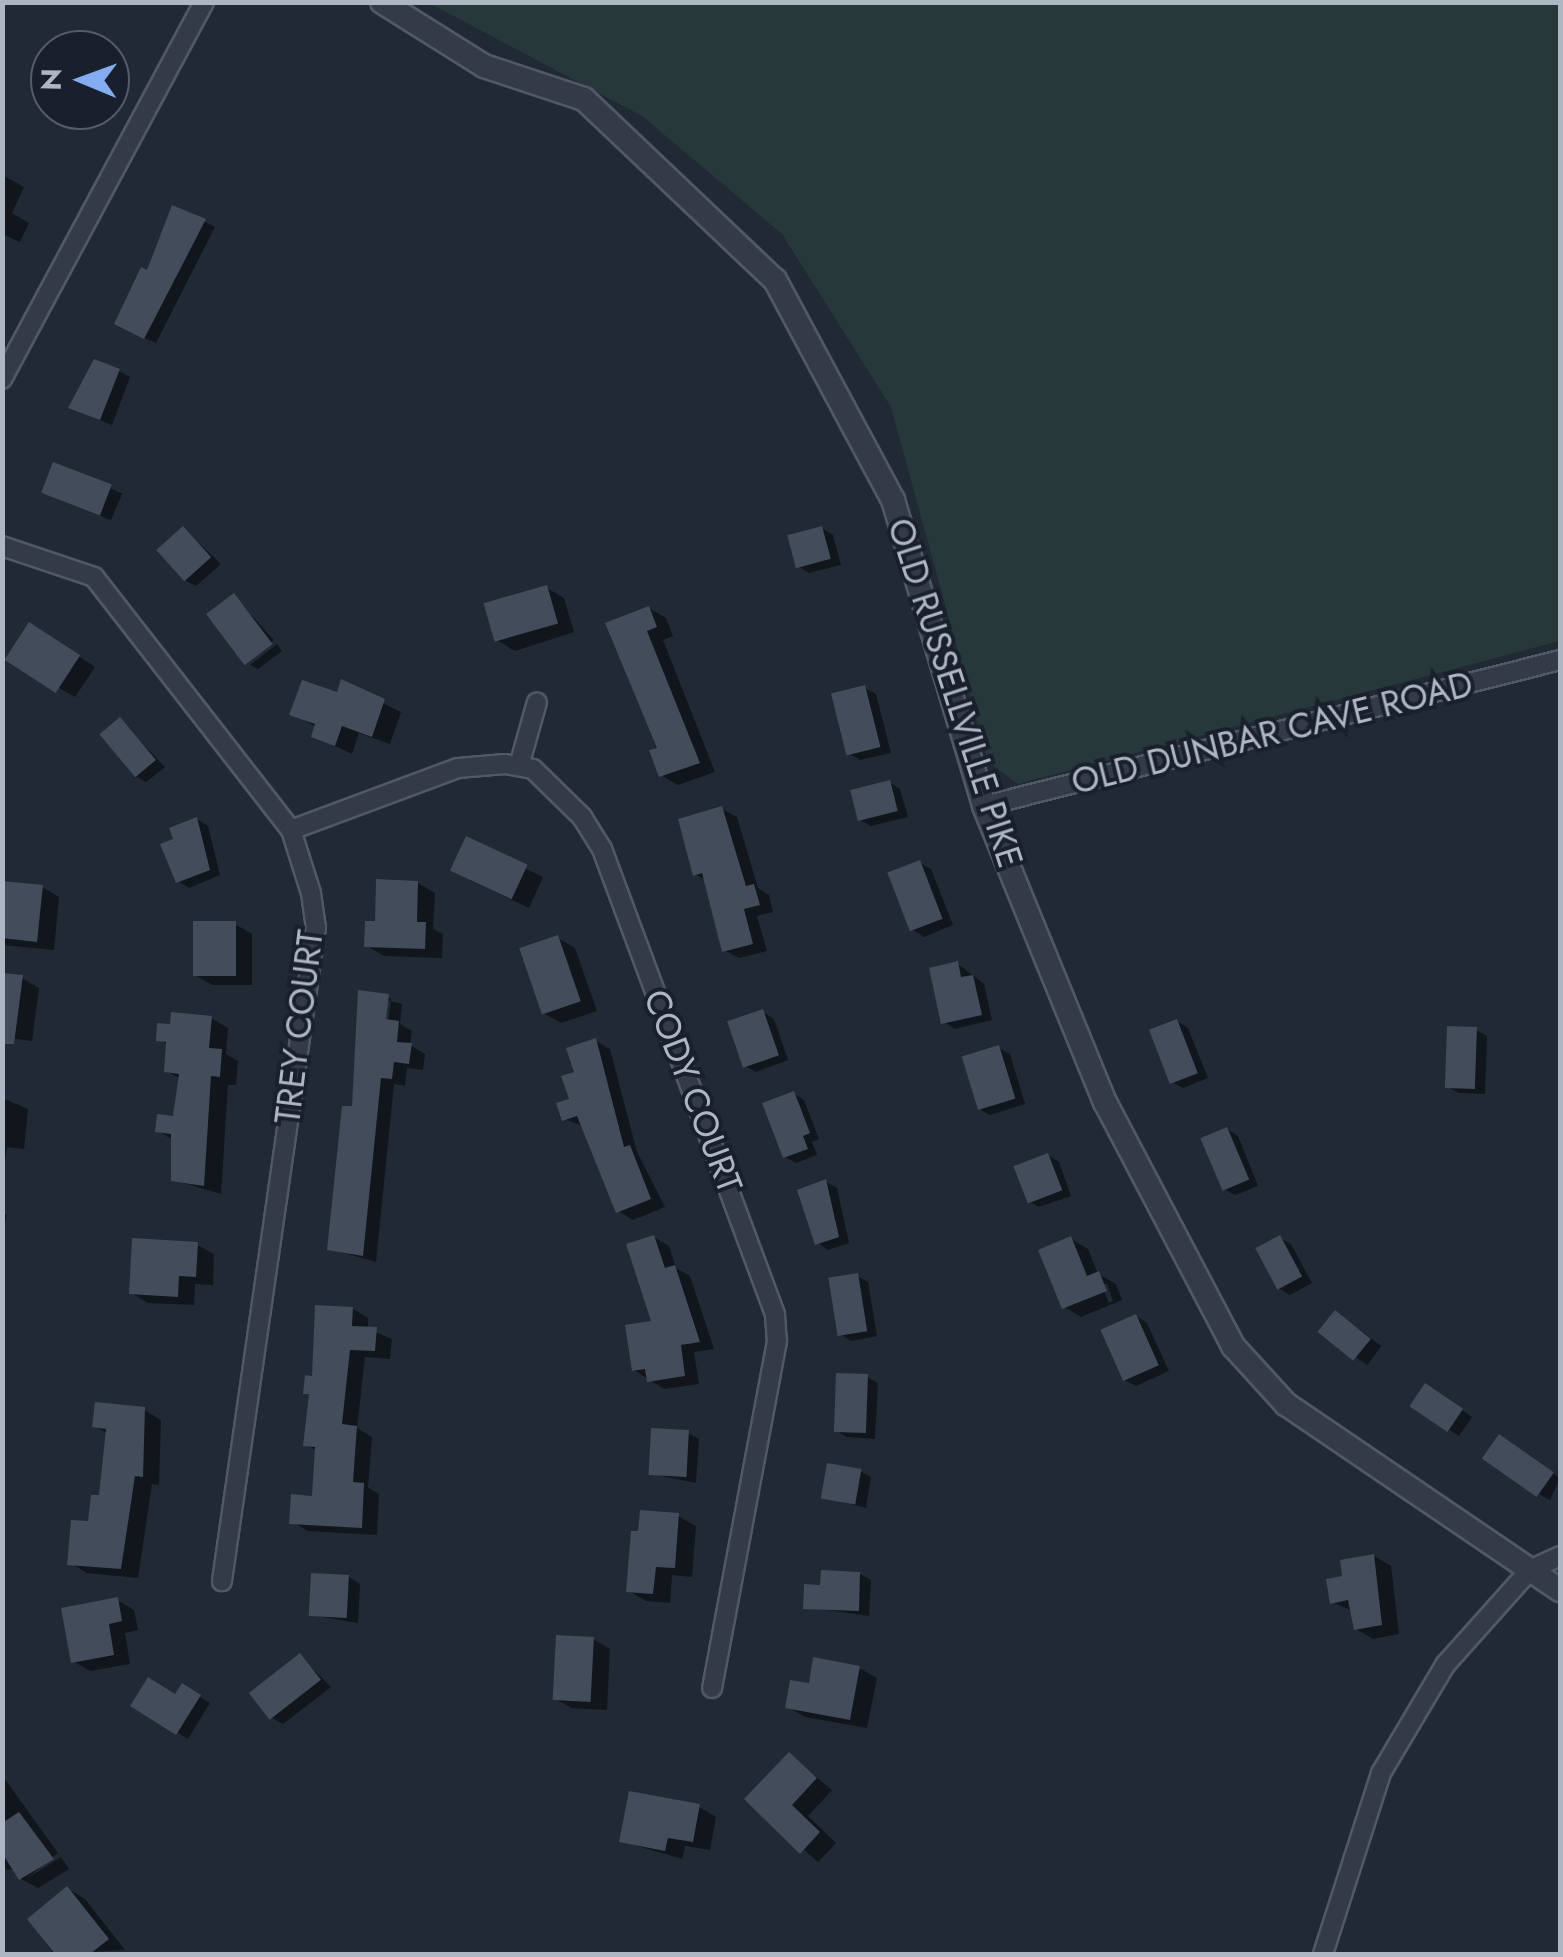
<!DOCTYPE html>
<style>
body{margin:0}
#map{position:relative;width:1563px;height:1957px;overflow:hidden;background:#212935;font-family:Jost,sans-serif}
div>[style]{position:absolute}
.green>*{inset:0;background:#263839}
.shadow>*{inset:0;background:#0007;transform-origin:0 0}
.building>*{inset:0;background:#424c5a;transform-origin:0 0}
.roads{filter:drop-shadow(2px 0 #515964) drop-shadow(-2px 0 #515964) drop-shadow(0 2px #515964) drop-shadow(0 -2px #515964)}
.minor>*{height:18px;margin:-9px;padding:0 9px;transform-origin:9px;border-radius:9px;background:#343b46}
.tertiary>*{height:22px;margin:-11px;padding:0 11px;transform-origin:11px;border-radius:11px;background:#343b46}
span{translate:-50% -50%;white-space:nowrap;text-align:center;line-height:1.15;-webkit-text-stroke:8px #1a202b;paint-order:stroke}
.street-label{font-size:35px;color:#aeb6c3}
.frame{position:absolute;inset:0;border:5px solid #aeb6c3;pointer-events:none}
.north{position:absolute;left:30px;top:30px;width:100px;height:100px;box-sizing:border-box;background:#1a202b;border:2px solid #555c68;border-radius:50%;rotate:271deg;font-size:28px;font-weight:700;line-height:40px;text-align:center;color:#aeb6c3}
.north::after{content:'';display:block;margin:auto;width:35px;height:45px;background:#84acf2;clip-path:polygon(50% 0,100% 100%,50% 72%,0 100%)}
</style>
<div id="map">
<div class="green">
<div style="clip-path:polygon(429px 3px,1560px 3px,1560px 641px,1018px 784px,988px 762px,891px 407px,782px 234px,642px 116px)"></div>
</div>
<div class="shadow">
<div style="clip-path:polygon(2px 175px,24px 187px,12px 213px,29px 223px,20px 242px,2px 234px)"></div>
<div style="clip-path:polygon(204px 221px,215px 227px,156px 343px,127px 330px,148px 273px)"></div>
<div style="clip-path:polygon(119px 371px,130px 377px,112px 425px,82px 413px)"></div>
<div style="left:55px;top:465px;width:73px;height:29px;rotate:23deg"></div>
<div style="clip-path:polygon(822px 528px,833px 535px,841px 565px,809px 573px,798px 566px)"></div>
<div style="clip-path:polygon(184px 529px,221px 564px,196px 586px,185px 580px)"></div>
<div style="clip-path:polygon(547px 588px,564px 598px,574px 632px,515px 651px,498px 641px)"></div>
<div style="clip-path:polygon(234px 596px,274px 640px,248px 660px)"></div>
<div style="clip-path:polygon(649px 608px,666px 618px,673px 636px,663px 640px,715px 772px,678px 785px,661px 775px,660px 749px,608px 624px)"></div>
<div style="clip-path:polygon(47px 635px,95px 667px,75px 697px,8px 659px)"></div>
<div style="clip-path:polygon(277px 644px,282px 651px,258px 669px,250px 665px)"></div>
<div style="clip-path:polygon(342px 683px,401px 712px,390px 744px,359px 733px,352px 754px,314px 736px,317px 727px,292px 714px,338px 695px)"></div>
<div style="clip-path:polygon(865px 688px,876px 694px,891px 753px,860px 760px,849px 754px)"></div>
<div style="clip-path:polygon(120px 720px,165px 767px,146px 782px,135px 776px)"></div>
<div style="clip-path:polygon(889px 782px,900px 789px,908px 817px,871px 826px,860px 820px)"></div>
<div style="clip-path:polygon(722px 809px,737px 817px,758px 888px,769px 895px,773px 912px,757px 916px,767px 951px,739px 958px,724px 950px,707px 881px,695px 874px)"></div>
<div style="clip-path:polygon(197px 819px,208px 826px,220px 875px,189px 888px,178px 881px,176px 841px)"></div>
<div style="clip-path:polygon(467px 840px,543px 877px,529px 908px,470px 880px)"></div>
<div style="clip-path:polygon(920px 863px,931px 869px,953px 925px,924px 937px,913px 930px)"></div>
<div style="clip-path:polygon(2px 883px,42px 887px,59px 897px,54px 950px,2px 945px)"></div>
<div style="clip-path:polygon(418px 883px,435px 893px,433px 929px,443px 934px,442px 958px,384px 956px,367px 946px,377px 923px)"></div>
<div style="clip-path:polygon(235px 924px,252px 934px,252px 985px,212px 985px,195px 975px)"></div>
<div style="clip-path:polygon(558px 938px,575px 948px,597px 1011px,561px 1023px,543px 1013px)"></div>
<div style="clip-path:polygon(958px 964px,984px 984px,992px 1020px,955px 1029px,944px 1022px)"></div>
<div style="clip-path:polygon(22px 978px,39px 988px,32px 1041px,2px 1037px)"></div>
<div style="clip-path:polygon(evenodd,360px 993px,402px 1004px,400px 1024px,412px 1031px,410px 1045px,425px 1054px,423px 1070px,407px 1068px,405px 1086px,394px 1084px,376px 1262px,330px 1249px,344px 1108px,355px 1109px,360px 993px,386px 998px,391px 998px,387px 1032px,382px 1031px,386px 998px)"></div>
<div style="clip-path:polygon(763px 1012px,774px 1019px,788px 1060px,756px 1072px,745px 1066px)"></div>
<div style="clip-path:polygon(211px 1018px,228px 1028px,226px 1054px,238px 1061px,236px 1085px,228px 1085px,221px 1194px,174px 1180px,173px 1140px,158px 1131px,176px 1119px,181px 1079px,166px 1071px,168px 1045px,158px 1039px)"></div>
<div style="clip-path:polygon(1177px 1021px,1188px 1028px,1208px 1078px,1183px 1088px,1172px 1082px)"></div>
<div style="clip-path:polygon(1476px 1030px,1487px 1036px,1485px 1094px,1459px 1093px,1448px 1087px)"></div>
<div style="clip-path:polygon(596px 1041px,610px 1049px,637px 1152px,665px 1207px,633px 1220px,618px 1211px,584px 1126px,564px 1119px,577px 1074px)"></div>
<div style="clip-path:polygon(999px 1048px,1010px 1054px,1025px 1104px,990px 1115px,979px 1109px)"></div>
<div style="clip-path:polygon(2px 1079px,5px 1099px,28px 1109px,24px 1149px,7px 1147px,5px 1162px)"></div>
<div style="clip-path:polygon(793px 1093px,804px 1100px,819px 1139px,812px 1142px,817px 1155px,796px 1163px,785px 1157px)"></div>
<div style="clip-path:polygon(1227px 1129px,1238px 1136px,1258px 1186px,1235px 1195px,1224px 1189px)"></div>
<div style="clip-path:polygon(1048px 1155px,1059px 1162px,1071px 1196px,1039px 1207px,1028px 1201px)"></div>
<div style="clip-path:polygon(826px 1182px,837px 1188px,849px 1243px,828px 1250px,818px 1243px)"></div>
<div style="clip-path:polygon(2px 1212px,7px 1215px,2px 1237px)"></div>
<div style="clip-path:polygon(654px 1237px,669px 1246px,676px 1268px,690px 1276px,714px 1349px,694px 1352px,699px 1384px,664px 1389px,634px 1370px,655px 1323px)"></div>
<div style="clip-path:polygon(1280px 1238px,1291px 1244px,1312px 1283px,1290px 1295px,1279px 1288px)"></div>
<div style="clip-path:polygon(evenodd,1071px 1239px,1088px 1249px,1098px 1274px,1116px 1284px,1122px 1300px,1081px 1317px,1064px 1307px,1071px 1239px,1101px 1284px,1107px 1284px,1113px 1301px,1109px 1303px,1101px 1284px)"></div>
<div style="clip-path:polygon(197px 1245px,214px 1254px,213px 1285px,195px 1284px,194px 1305px,148px 1303px,131px 1293px)"></div>
<div style="clip-path:polygon(857px 1276px,868px 1282px,877px 1336px,851px 1341px,840px 1334px)"></div>
<div style="clip-path:polygon(353px 1309px,368px 1318px,368px 1329px,392px 1339px,390px 1359px,365px 1357px,357px 1428px,372px 1437px,368px 1488px,379px 1494px,377px 1535px,308px 1531px,292px 1522px,314px 1498px,317px 1451px,306px 1444px,311px 1395px,306px 1392px)"></div>
<div style="left:1336px;top:1313px;width:56px;height:24px;rotate:36deg"></div>
<div style="clip-path:polygon(1136px 1316px,1147px 1323px,1169px 1371px,1136px 1386px,1125px 1380px)"></div>
<div style="clip-path:polygon(867px 1377px,878px 1383px,875px 1439px,847px 1437px,836px 1431px)"></div>
<div style="clip-path:polygon(1437px 1392px,1472px 1417px,1459px 1436px,1413px 1406px)"></div>
<div style="clip-path:polygon(144px 1410px,161px 1420px,159px 1485px,152px 1484px,138px 1578px,87px 1573px,70px 1563px,101px 1498px,108px 1434px,95px 1426px)"></div>
<div style="clip-path:polygon(688px 1433px,699px 1439px,696px 1483px,651px 1474px)"></div>
<div style="clip-path:polygon(1511px 1444px,1560px 1478px,1550px 1500px,1539px 1494px)"></div>
<div style="clip-path:polygon(860px 1471px,871px 1477px,866px 1508px,824px 1497px)"></div>
<div style="clip-path:polygon(678px 1516px,696px 1526px,692px 1577px,672px 1575px,670px 1603px,646px 1601px,629px 1591px)"></div>
<div style="clip-path:polygon(1374px 1556px,1391px 1566px,1399px 1634px,1373px 1639px,1356px 1629px,1353px 1611px,1332px 1602px,1345px 1578px)"></div>
<div style="clip-path:polygon(860px 1574px,871px 1580px,869px 1616px,806px 1607px,822px 1588px)"></div>
<div style="clip-path:polygon(349px 1577px,360px 1584px,358px 1623px,311px 1615px)"></div>
<div style="clip-path:polygon(117px 1600px,134px 1610px,138px 1630px,125px 1633px,130px 1664px,90px 1671px,73px 1661px)"></div>
<div style="clip-path:polygon(593px 1639px,610px 1649px,607px 1710px,572px 1708px,555px 1699px)"></div>
<div style="clip-path:polygon(300px 1656px,331px 1687px,283px 1724px,272px 1718px)"></div>
<div style="clip-path:polygon(859px 1668px,877px 1678px,867px 1728px,805px 1717px,788px 1707px,811px 1686px)"></div>
<div style="clip-path:polygon(183px 1686px,210px 1703px,188px 1739px,133px 1705px,176px 1697px)"></div>
<div style="clip-path:polygon(790px 1755px,832px 1790px,808px 1816px,836px 1843px,818px 1862px,747px 1799px)"></div>
<div style="clip-path:polygon(2px 1775px,58px 1853px,26px 1879px,61px 1857px,69px 1869px,38px 1888px,21px 1879px,15px 1869px,2px 1870px)"></div>
<div style="clip-path:polygon(699px 1807px,716px 1817px,710px 1850px,685px 1846px,682px 1859px,621px 1841px)"></div>
<div style="clip-path:polygon(68px 1889px,85px 1899px,125px 1950px,54px 1954px,30px 1920px)"></div>
</div>
<div class="building">
<div style="clip-path:polygon(172px 205px,206px 219px,144px 339px,114px 324px,141px 267px,147px 270px)"></div>
<div style="clip-path:polygon(94px 359px,120px 369px,100px 420px,68px 408px)"></div>
<div style="left:53px;top:462px;width:63px;height:33px;rotate:21deg"></div>
<div style="left:183px;top:526px;width:42px;height:36px;rotate:48deg"></div>
<div style="left:822px;top:526px;width:34px;height:36px;rotate:75deg"></div>
<div style="left:547px;top:585px;width:40px;height:66px;rotate:74deg"></div>
<div style="left:234px;top:593px;width:64px;height:35px;rotate:53deg"></div>
<div style="clip-path:polygon(649px 606px,657px 627px,647px 631px,700px 763px,659px 777px,649px 750px,657px 748px,605px 623px)"></div>
<div style="left:29px;top:622px;width:61px;height:45px;rotate:33deg"></div>
<div style="clip-path:polygon(341px 679px,385px 699px,372px 737px,342px 726px,335px 746px,311px 737px,315px 724px,289px 715px,302px 680px,337px 692px)"></div>
<div style="left:865px;top:685px;width:64px;height:35px;rotate:76deg"></div>
<div style="left:120px;top:717px;width:56px;height:27px;rotate:50deg"></div>
<div style="left:890px;top:780px;width:32px;height:41px;rotate:76deg"></div>
<div style="clip-path:polygon(722px 806px,746px 886px,754px 884px,760px 905px,744px 909px,753px 944px,722px 952px,702px 873px,693px 876px,678px 819px)"></div>
<div style="clip-path:polygon(197px 817px,210px 870px,176px 883px,160px 844px,173px 839px,169px 828px)"></div>
<div style="left:466px;top:836px;width:68px;height:38px;rotate:25deg"></div>
<div style="left:920px;top:860px;width:63px;height:35px;rotate:69deg"></div>
<div style="clip-path:polygon(376px 879px,418px 881px,417px 922px,426px 922px,425px 949px,364px 947px,365px 921px,375px 921px)"></div>
<div style="clip-path:polygon(2px 881px,43px 885px,37px 942px,2px 938px)"></div>
<div style="left:193px;top:921px;width:43px;height:55px"></div>
<div style="left:558px;top:935px;width:70px;height:41px;rotate:71deg"></div>
<div style="clip-path:polygon(958px 961px,961px 977px,973px 975px,982px 1015px,941px 1024px,929px 968px)"></div>
<div style="clip-path:polygon(2px 973px,23px 975px,14px 1044px,2px 1044px)"></div>
<div style="clip-path:polygon(358px 990px,389px 994px,386px 1019px,399px 1021px,397px 1042px,412px 1043px,409px 1064px,394px 1062px,392px 1079px,381px 1078px,363px 1256px,327px 1250px,342px 1106px,352px 1106px)"></div>
<div style="left:763px;top:1009px;width:49px;height:38px;rotate:71deg"></div>
<div style="clip-path:polygon(171px 1012px,212px 1016px,209px 1048px,222px 1049px,220px 1077px,211px 1076px,204px 1186px,171px 1181px,171px 1134px,155px 1132px,157px 1114px,173px 1116px,179px 1074px,164px 1072px,166px 1042px,156px 1041px,157px 1023px,170px 1024px)"></div>
<div style="left:1177px;top:1019px;width:58px;height:30px;rotate:69deg"></div>
<div style="left:1447px;top:1026px;width:30px;height:62px;rotate:2deg"></div>
<div style="clip-path:polygon(596px 1038px,624px 1147px,630px 1145px,651px 1199px,616px 1213px,577px 1116px,562px 1121px,556px 1103px,569px 1099px,561px 1076px,574px 1072px,566px 1048px)"></div>
<div style="left:999px;top:1045px;width:56px;height:39px;rotate:73deg"></div>
<div style="clip-path:polygon(794px 1091px,810px 1133px,803px 1136px,808px 1149px,783px 1158px,762px 1103px)"></div>
<div style="left:1227px;top:1127px;width:57px;height:29px;rotate:67deg"></div>
<div style="left:1048px;top:1153px;width:40px;height:37px;rotate:69deg"></div>
<div style="clip-path:polygon(826px 1179px,839px 1237px,815px 1245px,797px 1190px)"></div>
<div style="clip-path:polygon(654px 1235px,665px 1268px,675px 1265px,700px 1342px,681px 1345px,685px 1376px,647px 1382px,645px 1369px,632px 1371px,625px 1325px,651px 1321px,626px 1244px)"></div>
<div style="left:1280px;top:1235px;width:47px;height:28px;rotate:62deg"></div>
<div style="clip-path:polygon(1071px 1236px,1087px 1276px,1099px 1271px,1107px 1291px,1062px 1309px,1038px 1250px)"></div>
<div style="clip-path:polygon(132px 1238px,198px 1242px,196px 1277px,179px 1276px,178px 1297px,129px 1294px)"></div>
<div style="left:858px;top:1273px;width:59px;height:30px;rotate:81deg"></div>
<div style="clip-path:polygon(315px 1305px,353px 1307px,352px 1326px,377px 1327px,375px 1351px,350px 1350px,342px 1424px,357px 1426px,353px 1482px,364px 1483px,362px 1528px,289px 1524px,291px 1494px,312px 1496px,315px 1447px,303px 1446px,309px 1394px,303px 1394px,305px 1375px,312px 1376px)"></div>
<div style="left:1335px;top:1310px;width:46px;height:28px;rotate:39deg"></div>
<div style="left:1136px;top:1314px;width:56px;height:39px;rotate:66deg"></div>
<div style="left:836px;top:1373px;width:32px;height:59px;rotate:2deg"></div>
<div style="left:1425px;top:1383px;width:46px;height:28px;rotate:34deg"></div>
<div style="clip-path:polygon(95px 1402px,145px 1407px,143px 1477px,135px 1476px,121px 1569px,67px 1565px,71px 1520px,88px 1521px,91px 1495px,99px 1495px,106px 1429px,92px 1427px)"></div>
<div style="left:651px;top:1428px;width:38px;height:47px;rotate:3deg"></div>
<div style="left:1499px;top:1434px;width:67px;height:30px;rotate:35deg"></div>
<div style="left:827px;top:1463px;width:35px;height:36px;rotate:10deg"></div>
<div style="clip-path:polygon(640px 1510px,679px 1513px,675px 1568px,656px 1567px,653px 1594px,626px 1592px,631px 1531px,638px 1531px)"></div>
<div style="clip-path:polygon(1374px 1554px,1382px 1625px,1354px 1630px,1348px 1600px,1330px 1604px,1326px 1579px,1342px 1576px,1340px 1560px)"></div>
<div style="clip-path:polygon(821px 1570px,860px 1572px,859px 1611px,803px 1609px,804px 1584px,820px 1585px)"></div>
<div style="left:311px;top:1573px;width:38px;height:43px;rotate:3deg"></div>
<div style="clip-path:polygon(118px 1597px,122px 1621px,109px 1624px,114px 1655px,71px 1663px,61px 1608px)"></div>
<div style="left:556px;top:1635px;width:38px;height:65px;rotate:3deg"></div>
<div style="left:300px;top:1653px;width:34px;height:65px;rotate:52deg"></div>
<div style="clip-path:polygon(813px 1657px,860px 1666px,850px 1720px,785px 1708px,790px 1680px,809px 1683px)"></div>
<div style="clip-path:polygon(148px 1677px,175px 1694px,182px 1683px,201px 1695px,176px 1735px,130px 1706px)"></div>
<div style="clip-path:polygon(789px 1752px,817px 1778px,792px 1805px,820px 1832px,800px 1854px,744px 1799px)"></div>
<div style="clip-path:polygon(629px 1791px,700px 1804px,693px 1842px,668px 1838px,665px 1851px,619px 1842px)"></div>
<div style="clip-path:polygon(19px 1812px,54px 1859px,19px 1880px,2px 1853px,2px 1823px)"></div>
<div style="clip-path:polygon(67px 1886px,109px 1939px,90px 1954px,55px 1954px,27px 1919px)"></div>
</div>
<div class="roads">
<div class="minor">
<div style="left:2px;top:379px;width:428px;rotate:-61.8deg"></div>
<div style="left:2px;top:546px;width:97px;rotate:18.6deg"></div>
<div style="left:94px;top:577px;width:321px;rotate:52.1deg"></div>
<div style="left:291px;top:830px;width:66px;rotate:72.4deg"></div>
<div style="left:311px;top:893px;width:34px;rotate:82deg"></div>
<div style="left:316px;top:927px;width:661px;rotate:98.18deg"></div>
<div style="left:519px;top:766px;width:66px;rotate:-74.3deg"></div>
<div style="left:984px;top:806px;width:594px;rotate:-14.22deg"></div>
<div style="left:291px;top:830px;width:178px;rotate:-20.4deg"></div>
<div style="left:458px;top:768px;width:47px;rotate:-4.9deg"></div>
<div style="left:505px;top:764px;width:28px;rotate:10deg"></div>
<div style="left:533px;top:769px;width:69px;rotate:44.4deg"></div>
<div style="left:582px;top:817px;width:38px;rotate:58deg"></div>
<div style="left:602px;top:849px;width:497px;rotate:69.6deg"></div>
<div style="left:775px;top:1315px;width:26px;rotate:86deg"></div>
<div style="left:777px;top:1341px;width:353px;rotate:100.6deg"></div>
<div style="left:1323px;top:1954px;width:190px;rotate:-72.2deg"></div>
<div style="left:1381px;top:1773px;width:126px;rotate:-59.3deg"></div>
<div style="left:1445px;top:1665px;width:127px;rotate:-48.2deg"></div>
<div style="left:1530px;top:1570px;width:33px;rotate:-25deg"></div>
</div>
<div class="tertiary">
<div style="left:382px;top:2px;width:120px;rotate:32.1deg"></div>
<div style="left:484px;top:66px;width:105px;rotate:18.3deg"></div>
<div style="left:584px;top:99px;width:263px;rotate:43.5deg"></div>
<div style="left:775px;top:280px;width:250px;rotate:61.8deg"></div>
<div style="left:893px;top:500px;width:319px;rotate:73.4deg"></div>
<div style="left:984px;top:806px;width:320px;rotate:67.8deg"></div>
<div style="left:1105px;top:1102px;width:276px;rotate:62.3deg"></div>
<div style="left:1233px;top:1346px;width:79px;rotate:47.6deg"></div>
<div style="left:1286px;top:1404px;width:331px;rotate:34.2deg"></div>
</div>
</div>
<div class="street-label">
<span style="left:955px;top:693px;rotate:72deg">OLD RUSSELLVILLE PIKE</span>
<span style="left:1272px;top:733px;rotate:-14deg">OLD DUNBAR CAVE ROAD</span>
<span style="left:299px;top:1027px;rotate:-83deg">TREY COURT</span>
<span style="left:693px;top:1091px;rotate:69deg">CODY COURT</span>
</div>
<div class="frame"></div>
<div class="north">N</div>
</div>
